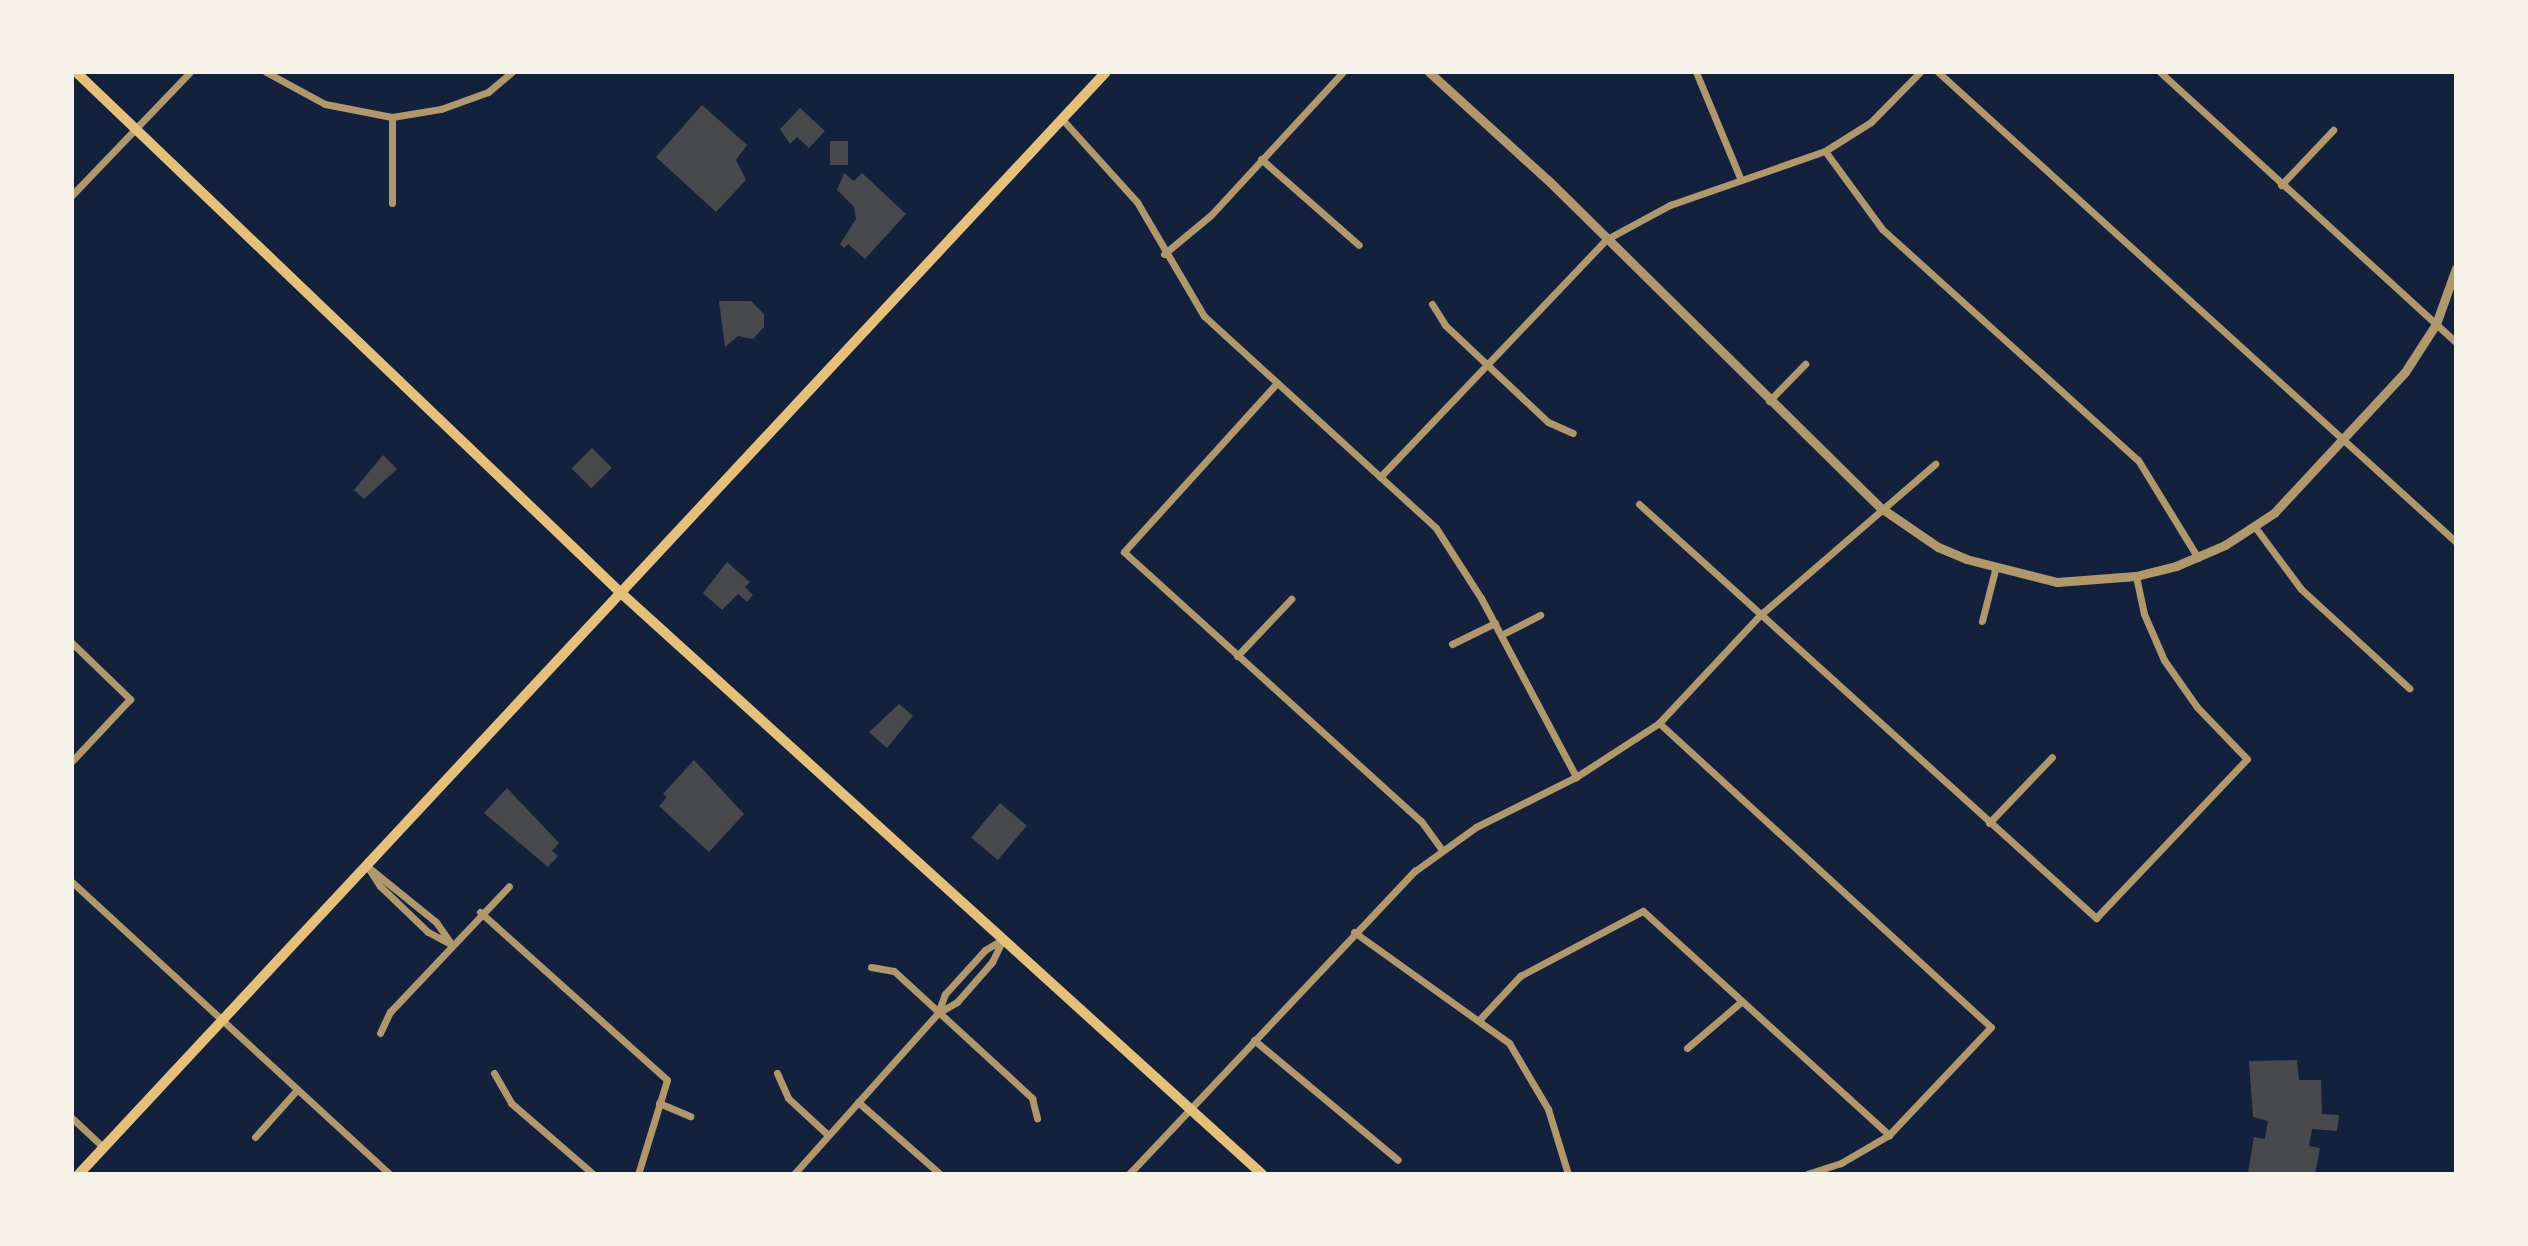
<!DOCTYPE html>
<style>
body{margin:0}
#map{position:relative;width:2528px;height:1246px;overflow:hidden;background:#14213d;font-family:Spectral,serif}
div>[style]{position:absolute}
.building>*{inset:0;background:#48494c;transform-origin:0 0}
.minor>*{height:7px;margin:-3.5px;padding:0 3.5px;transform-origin:3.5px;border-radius:3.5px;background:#b1986c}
.tertiary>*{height:9px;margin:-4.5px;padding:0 4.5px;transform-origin:4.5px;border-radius:4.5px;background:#b1986c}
.secondary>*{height:10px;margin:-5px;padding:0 5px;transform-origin:5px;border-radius:5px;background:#e5c07b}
span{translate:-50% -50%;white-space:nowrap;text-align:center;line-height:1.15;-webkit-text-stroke:6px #f6f1e7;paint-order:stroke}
.frame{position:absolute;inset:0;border:74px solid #f6f1e7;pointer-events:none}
</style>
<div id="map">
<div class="building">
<div style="clip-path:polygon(702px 105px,747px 145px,736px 160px,746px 180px,716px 212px,656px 157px)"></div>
<div style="clip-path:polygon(800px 108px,825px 131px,809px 148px,797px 137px,790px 144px,780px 129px)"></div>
<div style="left:830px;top:141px;width:18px;height:24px"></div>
<div style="clip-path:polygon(844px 173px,854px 181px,862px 173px,906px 214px,865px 259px,848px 244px,844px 248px,840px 244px,856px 219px,854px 207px,837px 190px)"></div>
<div style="clip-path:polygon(719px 301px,751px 301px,764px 314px,764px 327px,753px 339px,738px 336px,725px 347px)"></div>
<div style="left:592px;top:448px;width:28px;height:29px;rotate:45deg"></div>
<div style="clip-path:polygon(383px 455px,397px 469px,364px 499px,354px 490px)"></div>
<div style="clip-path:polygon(727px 562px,750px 582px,745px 587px,753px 595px,747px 602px,738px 594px,722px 610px,703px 593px)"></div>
<div style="clip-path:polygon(899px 704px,913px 716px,887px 748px,869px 732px)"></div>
<div style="clip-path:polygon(694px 760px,744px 814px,709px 852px,659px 806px,667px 797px,663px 794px)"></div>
<div style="clip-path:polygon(507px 788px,559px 843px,552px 851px,558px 856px,548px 867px,484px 813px)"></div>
<div style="left:1000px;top:803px;width:35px;height:45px;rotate:40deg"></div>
<div style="clip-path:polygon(2297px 1060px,2299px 1080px,2321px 1080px,2322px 1114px,2339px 1115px,2337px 1131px,2312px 1129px,2309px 1146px,2320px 1148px,2315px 1174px,2248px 1172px,2254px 1137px,2265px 1139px,2268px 1121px,2253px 1117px,2249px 1061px)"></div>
</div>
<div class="minor">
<div style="left:266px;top:72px;width:67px;rotate:28.5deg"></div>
<div style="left:325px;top:104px;width:68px;rotate:11deg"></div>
<div style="left:392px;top:117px;width:50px;rotate:-9.3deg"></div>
<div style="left:441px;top:109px;width:50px;rotate:-19.9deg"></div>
<div style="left:488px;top:92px;width:31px;rotate:-40deg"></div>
<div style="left:1696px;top:72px;width:117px;rotate:67.4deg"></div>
<div style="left:1938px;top:72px;width:699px;rotate:42.22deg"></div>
<div style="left:2160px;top:72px;width:401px;rotate:42.4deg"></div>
<div style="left:392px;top:117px;width:86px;rotate:90deg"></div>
<div style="left:1062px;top:119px;width:112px;rotate:47.9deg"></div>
<div style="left:1137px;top:202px;width:132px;rotate:59.6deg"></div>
<div style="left:1204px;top:316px;width:314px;rotate:42.4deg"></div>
<div style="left:1436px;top:528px;width:83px;rotate:57.3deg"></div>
<div style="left:1481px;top:598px;width:203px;rotate:62deg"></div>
<div style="left:1825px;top:151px;width:97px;rotate:53.8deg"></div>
<div style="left:1882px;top:229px;width:345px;rotate:42.1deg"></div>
<div style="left:2138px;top:460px;width:115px;rotate:58.5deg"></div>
<div style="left:1261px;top:159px;width:130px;rotate:41.3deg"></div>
<div style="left:2281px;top:185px;width:76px;rotate:-46.6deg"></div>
<div style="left:72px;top:195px;width:170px;rotate:-46.2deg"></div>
<div style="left:1164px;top:254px;width:61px;rotate:-39.7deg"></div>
<div style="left:1211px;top:215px;width:195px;rotate:-47.3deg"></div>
<div style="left:1432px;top:304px;width:25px;rotate:58deg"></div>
<div style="left:1445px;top:325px;width:141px;rotate:43.3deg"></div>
<div style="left:1548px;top:422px;width:27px;rotate:24deg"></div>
<div style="left:1277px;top:383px;width:228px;rotate:132.2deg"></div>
<div style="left:1124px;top:552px;width:401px;rotate:42.2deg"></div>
<div style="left:1421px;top:821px;width:34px;rotate:54deg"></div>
<div style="left:1769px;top:401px;width:52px;rotate:-45.8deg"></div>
<div style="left:1380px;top:477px;width:329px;rotate:-46.4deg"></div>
<div style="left:1607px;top:239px;width:72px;rotate:-28.4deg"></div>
<div style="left:1670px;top:205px;width:164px;rotate:-19.2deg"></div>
<div style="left:1825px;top:151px;width:54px;rotate:-32.2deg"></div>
<div style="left:1871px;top:122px;width:70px;rotate:-45.6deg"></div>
<div style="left:1639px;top:504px;width:617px;rotate:42.17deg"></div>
<div style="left:2096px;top:918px;width:219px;rotate:-46.5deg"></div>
<div style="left:2247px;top:759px;width:72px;rotate:-133.9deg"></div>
<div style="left:2197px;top:707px;width:57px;rotate:-125.1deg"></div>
<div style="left:2164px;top:660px;width:50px;rotate:-113.5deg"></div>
<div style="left:2144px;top:614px;width:39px;rotate:-102deg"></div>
<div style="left:2255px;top:527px;width:77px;rotate:53.4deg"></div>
<div style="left:2301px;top:589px;width:147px;rotate:42.5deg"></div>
<div style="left:1982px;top:621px;width:53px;rotate:-75.7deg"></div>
<div style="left:1501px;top:635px;width:44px;rotate:-27.1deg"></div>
<div style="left:72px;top:643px;width:81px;rotate:44deg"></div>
<div style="left:130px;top:699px;width:85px;rotate:133.1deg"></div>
<div style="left:1452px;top:644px;width:48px;rotate:-26deg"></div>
<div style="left:1237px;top:656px;width:79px;rotate:-46.5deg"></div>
<div style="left:1659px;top:723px;width:450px;rotate:42.5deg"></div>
<div style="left:1991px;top:1027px;width:149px;rotate:133.4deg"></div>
<div style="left:1889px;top:1135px;width:56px;rotate:149.7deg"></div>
<div style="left:1841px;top:1163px;width:35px;rotate:162deg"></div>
<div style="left:1989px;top:823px;width:91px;rotate:-46.3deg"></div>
<div style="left:367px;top:866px;width:24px;rotate:57deg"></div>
<div style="left:380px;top:886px;width:66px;rotate:43.8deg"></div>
<div style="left:428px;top:932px;width:26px;rotate:28deg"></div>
<div style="left:368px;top:867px;width:87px;rotate:39deg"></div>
<div style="left:436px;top:922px;width:24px;rotate:55deg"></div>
<div style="left:72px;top:882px;width:431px;rotate:42.6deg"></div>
<div style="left:480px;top:912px;width:251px;rotate:41.9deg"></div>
<div style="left:667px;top:1080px;width:98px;rotate:107.1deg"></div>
<div style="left:1354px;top:932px;width:191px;rotate:35.6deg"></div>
<div style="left:1509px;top:1043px;width:77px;rotate:59.4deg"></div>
<div style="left:1548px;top:1109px;width:68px;rotate:72.9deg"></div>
<div style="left:871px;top:967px;width:23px;rotate:10deg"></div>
<div style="left:894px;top:971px;width:188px;rotate:42.6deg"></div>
<div style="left:1032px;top:1098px;width:21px;rotate:76deg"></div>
<div style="left:938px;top:1013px;width:20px;rotate:-70deg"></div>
<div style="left:945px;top:994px;width:59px;rotate:-47.7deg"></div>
<div style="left:985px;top:950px;width:21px;rotate:-31deg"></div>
<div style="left:1480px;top:1019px;width:59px;rotate:-47.1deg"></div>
<div style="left:1520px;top:976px;width:139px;rotate:-27.9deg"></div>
<div style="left:1643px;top:911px;width:333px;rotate:42.3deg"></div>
<div style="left:380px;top:1033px;width:23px;rotate:-65deg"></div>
<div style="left:390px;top:1012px;width:173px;rotate:-46.6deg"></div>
<div style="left:1254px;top:1040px;width:187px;rotate:39.8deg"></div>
<div style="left:1687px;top:1048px;width:72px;rotate:-40.5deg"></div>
<div style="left:494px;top:1073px;width:34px;rotate:60deg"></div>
<div style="left:511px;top:1103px;width:108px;rotate:40.9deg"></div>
<div style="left:777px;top:1073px;width:27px;rotate:66deg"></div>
<div style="left:788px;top:1098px;width:54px;rotate:42.8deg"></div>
<div style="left:858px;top:1102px;width:109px;rotate:41.3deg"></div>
<div style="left:659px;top:1103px;width:34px;rotate:23deg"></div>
<div style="left:72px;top:1118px;width:42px;rotate:43.1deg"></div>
<div style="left:255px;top:1137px;width:60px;rotate:-48.4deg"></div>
<div style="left:794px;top:1174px;width:216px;rotate:-48.2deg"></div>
<div style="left:938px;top:1013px;width:22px;rotate:-30deg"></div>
<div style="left:957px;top:1002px;width:53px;rotate:-48.8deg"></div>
<div style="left:992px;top:962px;width:25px;rotate:-64deg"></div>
<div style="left:1129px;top:1174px;width:417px;rotate:-46.7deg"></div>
<div style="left:1415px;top:871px;width:75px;rotate:-35.8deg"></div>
<div style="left:1476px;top:827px;width:112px;rotate:-26.6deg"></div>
<div style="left:1576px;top:777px;width:99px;rotate:-33deg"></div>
<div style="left:1659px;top:723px;width:146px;rotate:-46.9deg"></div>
<div style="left:1759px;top:616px;width:233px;rotate:-40.8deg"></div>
</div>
<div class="tertiary">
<div style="left:1429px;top:72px;width:164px;rotate:42.3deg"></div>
<div style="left:1550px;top:182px;width:465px;rotate:44.6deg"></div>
<div style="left:1881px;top:508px;width:69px;rotate:34.4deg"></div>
<div style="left:1938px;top:547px;width:30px;rotate:23deg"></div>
<div style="left:1966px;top:559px;width:94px;rotate:14.2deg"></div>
<div style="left:2057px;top:582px;width:79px;rotate:-4.3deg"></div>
<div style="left:2136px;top:576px;width:41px;rotate:-14deg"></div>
<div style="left:2176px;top:566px;width:53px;rotate:-23.2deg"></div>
<div style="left:2225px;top:545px;width:59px;rotate:-33.1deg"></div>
<div style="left:2274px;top:513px;width:192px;rotate:-47.1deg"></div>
<div style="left:2405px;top:372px;width:57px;rotate:-57.1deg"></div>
<div style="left:2436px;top:324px;width:59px;rotate:-70.3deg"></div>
</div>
<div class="secondary">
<div style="left:76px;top:72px;width:754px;rotate:43.71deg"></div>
<div style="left:621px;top:593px;width:865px;rotate:42.19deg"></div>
<div style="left:79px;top:1174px;width:1506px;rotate:-47.02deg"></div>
</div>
<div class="frame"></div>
</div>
